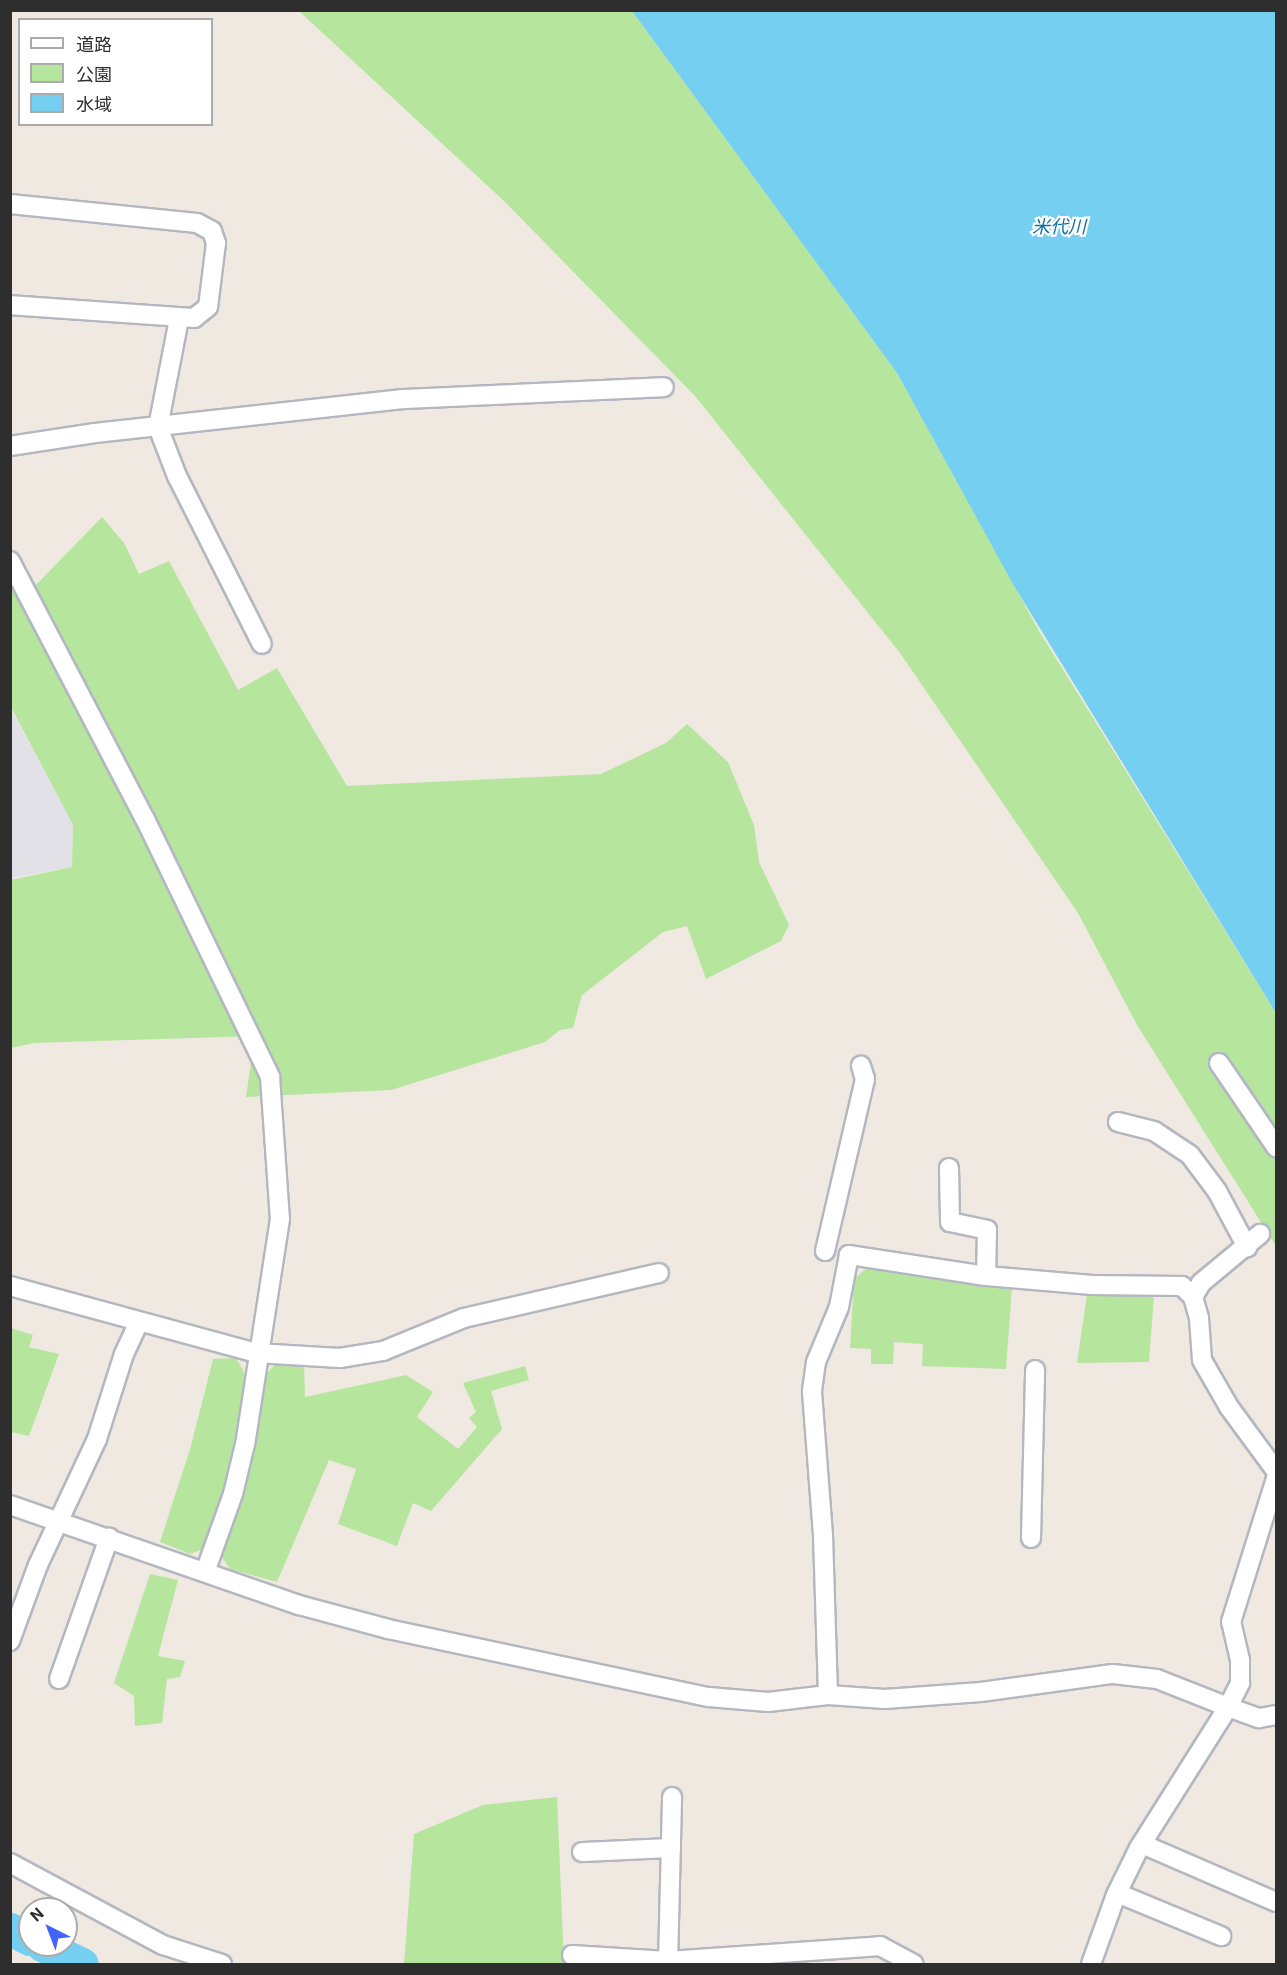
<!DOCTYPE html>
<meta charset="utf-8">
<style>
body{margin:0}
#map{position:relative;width:1287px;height:1975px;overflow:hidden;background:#efe9e1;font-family:Roboto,"Noto Sans JP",sans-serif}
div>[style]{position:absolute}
.industrial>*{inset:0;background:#e3e1e8}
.green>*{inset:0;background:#b6e59e}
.water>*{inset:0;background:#75cff0}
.river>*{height:33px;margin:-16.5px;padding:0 16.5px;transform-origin:16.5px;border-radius:16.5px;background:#75cff0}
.roads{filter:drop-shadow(2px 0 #b4b7c1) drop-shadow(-2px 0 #b4b7c1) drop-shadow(0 2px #b4b7c1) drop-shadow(0 -2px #b4b7c1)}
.street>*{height:18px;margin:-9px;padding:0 9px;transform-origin:9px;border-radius:9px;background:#fff}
span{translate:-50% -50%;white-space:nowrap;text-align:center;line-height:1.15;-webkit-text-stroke:4.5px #fff;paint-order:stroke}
.water-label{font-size:18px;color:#0d6fa3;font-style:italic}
.frame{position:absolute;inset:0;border:12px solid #2e2e2e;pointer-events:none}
.legend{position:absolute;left:18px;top:18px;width:195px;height:108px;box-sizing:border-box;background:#fff;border:2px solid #ababab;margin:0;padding:8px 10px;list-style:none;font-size:18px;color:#2e2e2e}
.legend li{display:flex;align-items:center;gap:12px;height:30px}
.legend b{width:30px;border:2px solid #ababab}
.north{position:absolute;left:18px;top:1897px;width:60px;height:60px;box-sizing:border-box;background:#fff;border:2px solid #ababab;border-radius:50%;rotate:318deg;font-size:16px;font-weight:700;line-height:24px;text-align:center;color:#2e2e2e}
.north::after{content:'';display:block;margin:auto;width:21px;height:27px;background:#4264fb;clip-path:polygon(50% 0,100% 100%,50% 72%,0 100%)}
</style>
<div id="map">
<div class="industrial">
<div style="clip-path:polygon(10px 707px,73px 825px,72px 867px,11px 878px)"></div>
</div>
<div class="green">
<div style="clip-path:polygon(299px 11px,632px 11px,897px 373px,1039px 631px,1276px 1013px,1276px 1246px,1137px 1025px,1078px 913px,900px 653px,695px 396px,504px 201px)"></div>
<div style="clip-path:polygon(102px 517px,124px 543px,139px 574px,169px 561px,238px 690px,277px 668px,347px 786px,601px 774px,666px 743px,687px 724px,728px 762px,754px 825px,759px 862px,789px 925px,781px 941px,706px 979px,687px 926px,663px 932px,582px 995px,573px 1028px,560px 1030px,545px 1042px,391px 1090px,246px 1097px,255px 1036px,34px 1043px,11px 1048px,11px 880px,72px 867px,73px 825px,11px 707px,10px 546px,36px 585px)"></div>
<div style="clip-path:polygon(867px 1268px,1012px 1287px,1006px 1369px,922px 1366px,923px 1344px,894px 1342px,893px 1364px,871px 1364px,871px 1349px,850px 1348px,854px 1279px)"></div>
<div style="clip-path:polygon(1087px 1295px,1154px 1296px,1149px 1362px,1077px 1363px)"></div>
<div style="clip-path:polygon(11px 1328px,33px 1335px,29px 1347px,59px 1354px,29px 1436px,11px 1432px)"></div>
<div style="clip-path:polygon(236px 1358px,247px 1377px,222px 1501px,206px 1548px,190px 1554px,160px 1542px,191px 1446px,213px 1359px)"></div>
<div style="clip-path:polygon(304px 1364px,305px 1397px,406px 1375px,433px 1392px,417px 1417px,458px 1449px,477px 1427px,469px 1418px,476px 1412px,463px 1383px,525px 1366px,529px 1380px,491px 1391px,502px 1429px,431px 1511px,413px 1503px,397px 1546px,338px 1524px,356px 1469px,329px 1460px,277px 1582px,230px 1569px,220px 1554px,239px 1506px,248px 1468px,261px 1379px,275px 1365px)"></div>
<div style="clip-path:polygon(150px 1574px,178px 1580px,158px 1656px,185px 1661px,180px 1677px,167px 1679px,162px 1723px,135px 1726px,134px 1696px,114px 1683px)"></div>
<div style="clip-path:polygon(557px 1797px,564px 1964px,404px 1964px,414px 1834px,483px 1805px)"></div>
</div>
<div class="water">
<div style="clip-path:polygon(632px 11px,1276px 11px,1276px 1013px,1014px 586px,897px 373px)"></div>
</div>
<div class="river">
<div style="left:10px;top:1929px;width:22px;rotate:27deg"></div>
<div style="left:42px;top:1945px;width:44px;rotate:25.4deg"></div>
</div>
<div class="roads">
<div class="street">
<div style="left:10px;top:204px;width:188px;rotate:5.8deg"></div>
<div style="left:197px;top:223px;width:17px;rotate:28deg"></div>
<div style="left:212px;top:231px;width:13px;rotate:72deg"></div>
<div style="left:216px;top:243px;width:64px;rotate:97.1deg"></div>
<div style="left:208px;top:307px;width:18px;rotate:142deg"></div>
<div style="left:194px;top:318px;width:184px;rotate:-176deg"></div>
<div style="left:179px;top:319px;width:110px;rotate:101deg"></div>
<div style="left:158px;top:427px;width:53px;rotate:68.8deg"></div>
<div style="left:177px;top:476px;width:188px;rotate:63.2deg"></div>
<div style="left:10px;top:446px;width:86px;rotate:-8.7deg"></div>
<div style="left:95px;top:433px;width:310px;rotate:-6.3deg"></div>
<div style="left:403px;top:399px;width:261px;rotate:-2.6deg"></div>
<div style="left:10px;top:561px;width:291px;rotate:62.4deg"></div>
<div style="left:145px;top:819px;width:287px;rotate:64.1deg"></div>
<div style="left:270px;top:1077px;width:142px;rotate:86deg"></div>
<div style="left:280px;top:1219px;width:228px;rotate:98.8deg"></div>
<div style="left:245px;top:1444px;width:51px;rotate:103.5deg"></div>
<div style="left:233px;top:1494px;width:83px;rotate:109.7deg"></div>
<div style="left:1219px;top:1063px;width:102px;rotate:55.8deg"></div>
<div style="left:1118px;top:1122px;width:37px;rotate:14deg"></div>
<div style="left:1154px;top:1131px;width:43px;rotate:33.7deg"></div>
<div style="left:1190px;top:1155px;width:45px;rotate:53.1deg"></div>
<div style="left:1217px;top:1191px;width:64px;rotate:61.8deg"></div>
<div style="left:949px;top:1168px;width:54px;rotate:88.9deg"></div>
<div style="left:950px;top:1222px;width:38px;rotate:12deg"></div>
<div style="left:987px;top:1230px;width:46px;rotate:91.2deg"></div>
<div style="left:825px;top:1251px;width:177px;rotate:-76.9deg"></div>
<div style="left:865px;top:1079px;width:14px;rotate:-107deg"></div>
<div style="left:10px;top:1286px;width:255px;rotate:15.2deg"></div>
<div style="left:256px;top:1353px;width:84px;rotate:3.4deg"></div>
<div style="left:340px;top:1358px;width:44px;rotate:-9.2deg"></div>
<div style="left:383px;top:1351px;width:87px;rotate:-22.2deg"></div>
<div style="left:464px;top:1318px;width:200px;rotate:-13deg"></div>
<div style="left:1193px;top:1297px;width:16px;rotate:-60deg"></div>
<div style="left:1201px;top:1283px;width:77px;rotate:-39.7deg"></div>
<div style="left:1276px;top:1471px;width:79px;rotate:-126.3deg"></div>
<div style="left:1229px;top:1407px;width:54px;rotate:-119.9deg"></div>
<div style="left:1202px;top:1360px;width:42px;rotate:-94.1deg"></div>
<div style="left:1199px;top:1318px;width:22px;rotate:-106deg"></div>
<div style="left:1193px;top:1297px;width:16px;rotate:-135deg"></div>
<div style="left:1182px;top:1286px;width:90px;rotate:-179.4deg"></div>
<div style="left:1092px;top:1285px;width:106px;rotate:-175.1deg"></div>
<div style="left:986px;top:1276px;width:139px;rotate:-171.3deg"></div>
<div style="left:849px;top:1255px;width:53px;rotate:100.9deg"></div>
<div style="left:839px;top:1307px;width:60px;rotate:112.7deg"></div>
<div style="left:816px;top:1362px;width:30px;rotate:98deg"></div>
<div style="left:812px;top:1392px;width:143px;rotate:85.6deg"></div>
<div style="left:823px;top:1535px;width:160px;rotate:88.2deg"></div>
<div style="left:828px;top:1695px;width:57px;rotate:4deg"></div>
<div style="left:885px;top:1699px;width:96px;rotate:-4.2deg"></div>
<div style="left:981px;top:1692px;width:133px;rotate:-7.8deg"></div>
<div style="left:1113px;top:1674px;width:44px;rotate:6.5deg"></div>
<div style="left:1157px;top:1679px;width:76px;rotate:21.5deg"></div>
<div style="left:1228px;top:1707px;width:27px;rotate:-63deg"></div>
<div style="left:1240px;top:1683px;width:23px;rotate:-90deg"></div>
<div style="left:1240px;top:1660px;width:39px;rotate:-103deg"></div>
<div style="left:1231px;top:1622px;width:151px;rotate:-72.6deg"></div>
<div style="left:10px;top:1505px;width:306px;rotate:19.1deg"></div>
<div style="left:299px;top:1605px;width:92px;rotate:15.1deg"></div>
<div style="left:388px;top:1629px;width:328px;rotate:12deg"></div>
<div style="left:709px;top:1697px;width:59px;rotate:4.8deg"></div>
<div style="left:768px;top:1702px;width:60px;rotate:-6.7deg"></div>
<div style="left:1031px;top:1538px;width:168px;rotate:-88.6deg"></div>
<div style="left:10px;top:1641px;width:81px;rotate:-69.8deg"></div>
<div style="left:38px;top:1565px;width:139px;rotate:-64.9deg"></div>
<div style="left:97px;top:1439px;width:89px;rotate:-72.4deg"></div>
<div style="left:124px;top:1354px;width:35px;rotate:-65deg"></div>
<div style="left:59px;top:1679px;width:150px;rotate:-70.5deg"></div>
<div style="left:1142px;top:1844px;width:146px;rotate:23.4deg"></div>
<div style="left:582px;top:1852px;width:89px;rotate:-2.6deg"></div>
<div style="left:10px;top:1863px;width:174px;rotate:28.2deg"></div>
<div style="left:163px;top:1945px;width:62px;rotate:17.9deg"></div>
<div style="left:1117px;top:1893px;width:113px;rotate:22.5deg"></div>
<div style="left:572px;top:1955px;width:96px;rotate:3.6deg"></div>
<div style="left:668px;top:1961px;width:213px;rotate:-4deg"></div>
<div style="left:880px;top:1946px;width:38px;rotate:28deg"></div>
<div style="left:668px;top:1964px;width:167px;rotate:-88.6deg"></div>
<div style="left:1091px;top:1964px;width:73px;rotate:-70.1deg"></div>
<div style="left:1116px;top:1895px;width:52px;rotate:-63.9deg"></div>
<div style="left:1139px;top:1848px;width:167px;rotate:-57.7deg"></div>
<div style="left:1228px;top:1707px;width:33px;rotate:20deg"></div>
<div style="left:1259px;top:1718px;width:17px;rotate:-10deg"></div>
</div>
</div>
<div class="water-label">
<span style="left:1059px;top:227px">米代川</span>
</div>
<div class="frame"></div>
<ul class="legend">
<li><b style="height:8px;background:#fff"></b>道路</li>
<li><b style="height:16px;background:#b6e59e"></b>公園</li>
<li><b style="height:16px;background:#75cff0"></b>水域</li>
</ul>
<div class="north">N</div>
</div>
